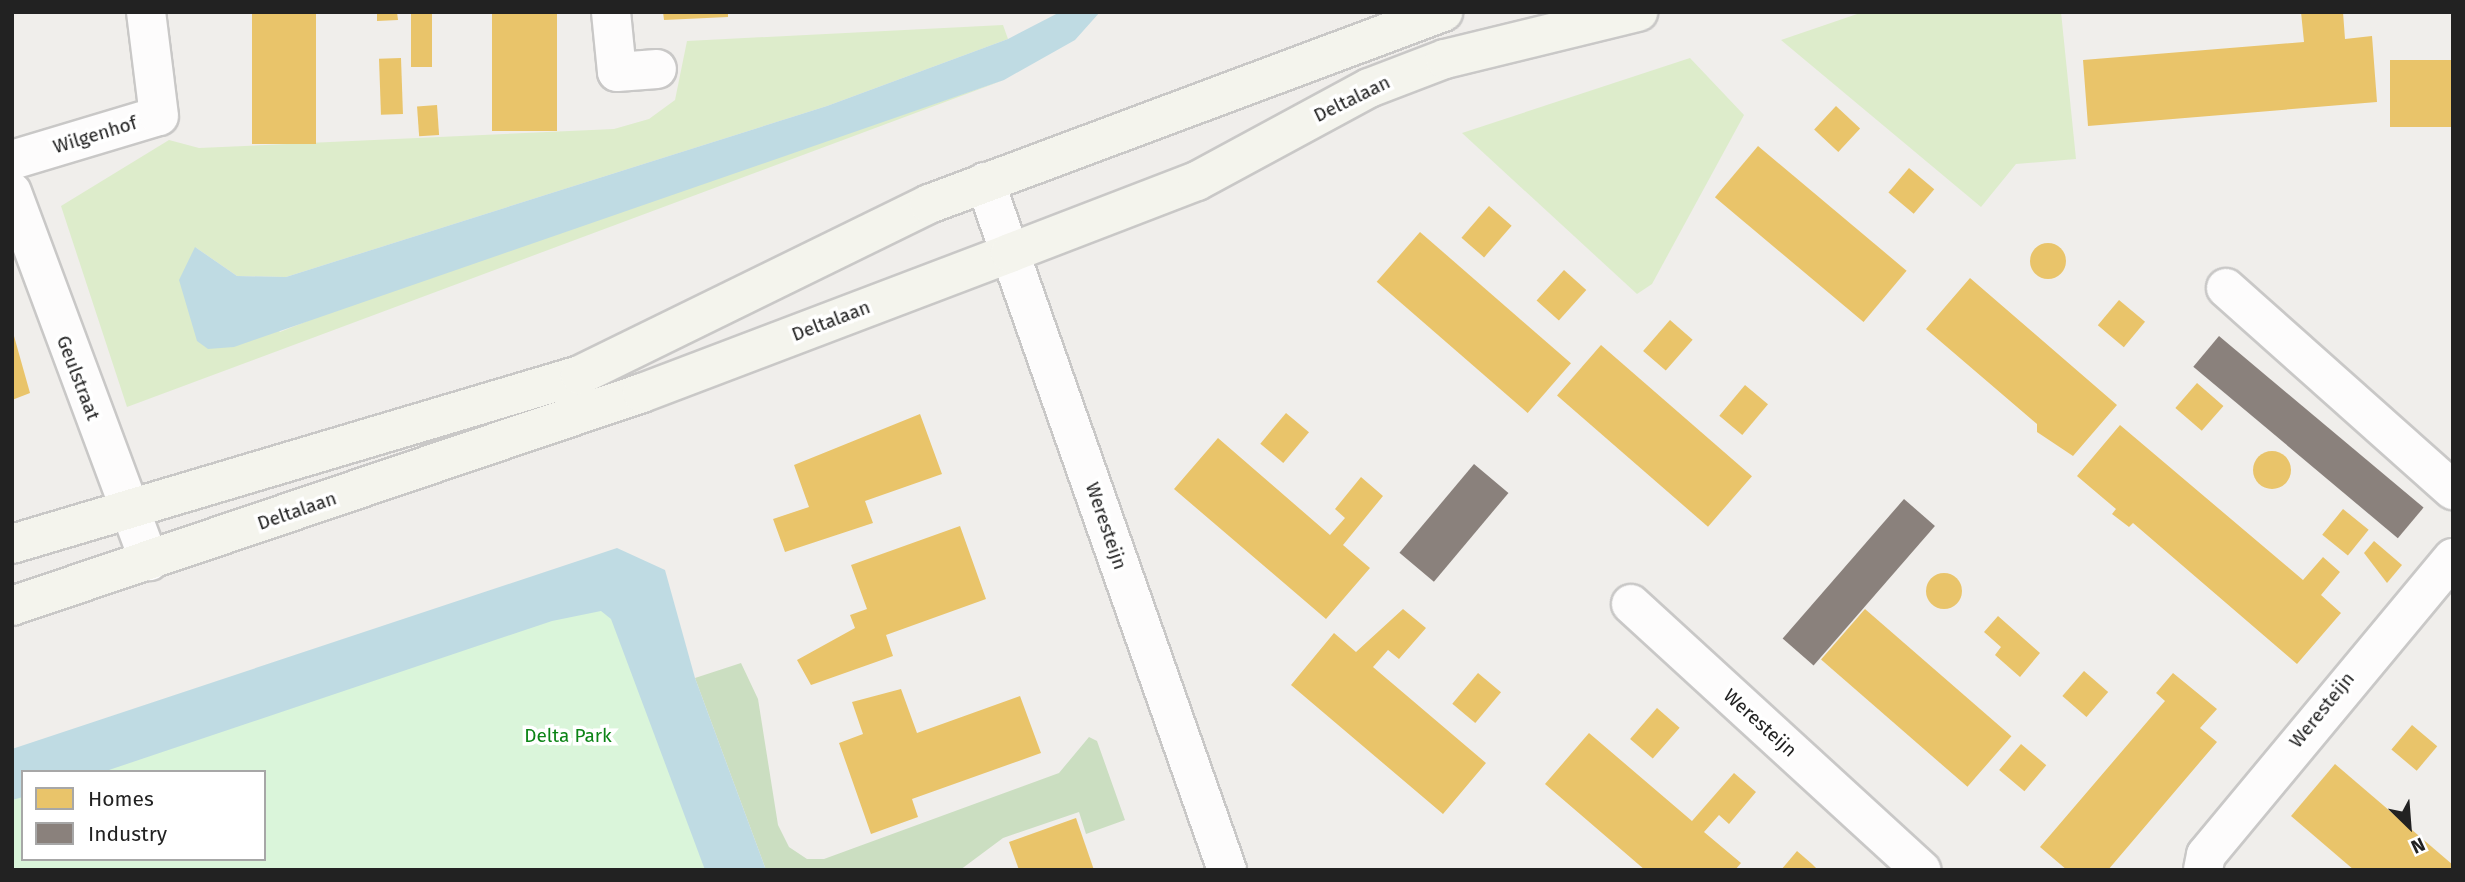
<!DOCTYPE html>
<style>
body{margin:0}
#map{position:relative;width:2465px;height:882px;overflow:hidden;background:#f0eeeb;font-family:"Fira Sans",sans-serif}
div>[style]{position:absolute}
.grass>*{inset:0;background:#ddeccb}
.forest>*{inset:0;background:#cbdec1}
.park>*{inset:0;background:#daf5da}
.water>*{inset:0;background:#bfdbe3}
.homes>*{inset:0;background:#e9c46a;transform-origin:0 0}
.round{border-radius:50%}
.industry>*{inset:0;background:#8a817c;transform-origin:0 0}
.roads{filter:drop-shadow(2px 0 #c9c8c7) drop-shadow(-2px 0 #c9c8c7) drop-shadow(0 2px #c9c8c7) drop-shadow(0 -2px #c9c8c7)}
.street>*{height:38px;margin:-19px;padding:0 19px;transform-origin:19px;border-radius:19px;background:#fdfcfc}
.secondary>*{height:38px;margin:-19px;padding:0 19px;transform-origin:19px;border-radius:19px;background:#f4f4ed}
span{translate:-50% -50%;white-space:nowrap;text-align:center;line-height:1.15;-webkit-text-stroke:7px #fff;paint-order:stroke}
.street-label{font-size:19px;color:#222}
.park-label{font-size:19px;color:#0c8416}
.frame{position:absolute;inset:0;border:14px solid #222;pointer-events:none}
.legend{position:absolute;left:21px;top:770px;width:245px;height:91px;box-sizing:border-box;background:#fff;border:2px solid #a7a7a7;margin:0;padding:9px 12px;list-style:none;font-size:21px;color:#222}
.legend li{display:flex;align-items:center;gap:14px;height:35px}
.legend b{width:35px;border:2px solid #a7a7a7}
.north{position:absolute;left:2374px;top:791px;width:70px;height:70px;-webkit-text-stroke:5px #fff;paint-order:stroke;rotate:155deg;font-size:19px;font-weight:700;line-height:28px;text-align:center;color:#222}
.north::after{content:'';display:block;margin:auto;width:24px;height:32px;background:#222;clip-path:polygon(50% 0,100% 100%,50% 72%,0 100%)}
</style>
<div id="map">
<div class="grass">
<div style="clip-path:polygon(1863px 12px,2061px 12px,2076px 159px,2016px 164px,1981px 207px,1781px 40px)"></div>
<div style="clip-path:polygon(1003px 25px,1008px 39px,827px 106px,286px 277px,237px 276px,195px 247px,280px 332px,372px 295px,1004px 80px,127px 407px,61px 206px,169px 140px,199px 148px,614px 129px,649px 119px,675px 100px,687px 41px)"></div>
<div style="clip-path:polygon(1690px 58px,1744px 115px,1652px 284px,1637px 294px,1462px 133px)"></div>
</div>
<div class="forest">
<div style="clip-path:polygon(741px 663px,758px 699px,778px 825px,789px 847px,807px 859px,824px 859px,1059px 773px,1089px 737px,1097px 741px,1125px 820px,1086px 834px,1079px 812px,1003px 838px,960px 870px,766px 870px,695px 678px)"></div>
</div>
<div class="park">
<div style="clip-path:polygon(652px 566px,755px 870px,12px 870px,12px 786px,23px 783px,23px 859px,264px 859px,264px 772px,55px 772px)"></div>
</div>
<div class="water">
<div style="clip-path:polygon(1060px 12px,1100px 12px,1075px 40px,1004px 80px,234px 347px,208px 349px,197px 341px,179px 280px,195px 247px,237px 276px,286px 277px,827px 106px,1008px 39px)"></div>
<div style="clip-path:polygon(617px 548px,665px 570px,695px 678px,766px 870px,705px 870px,611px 619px,601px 611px,552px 621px,103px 772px,23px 772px,23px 797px,12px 800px,12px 749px)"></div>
</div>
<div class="homes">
<div style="left:252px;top:12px;width:64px;height:132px"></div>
<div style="clip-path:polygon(377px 12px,397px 12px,398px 20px,377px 21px)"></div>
<div style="left:411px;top:12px;width:21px;height:55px"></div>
<div style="left:492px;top:12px;width:65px;height:119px"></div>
<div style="clip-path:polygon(663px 12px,728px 12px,728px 17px,664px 20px)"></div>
<div style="clip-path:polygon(2301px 12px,2343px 12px,2345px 39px,2372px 36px,2377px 102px,2088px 126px,2083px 60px,2304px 42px)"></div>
<div style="left:401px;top:58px;width:56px;height:22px;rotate:88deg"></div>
<div style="left:2453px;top:60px;width:67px;height:63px;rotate:90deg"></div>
<div style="left:437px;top:105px;width:30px;height:20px;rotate:86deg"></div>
<div style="left:1836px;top:106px;width:33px;height:32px;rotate:43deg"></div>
<div style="left:1758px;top:146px;width:194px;height:67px;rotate:40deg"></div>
<div style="left:1909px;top:168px;width:33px;height:32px;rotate:40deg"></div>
<div style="left:1489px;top:206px;width:30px;height:42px;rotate:41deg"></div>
<div style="left:1420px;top:232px;width:200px;height:66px;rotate:41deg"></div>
<div class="round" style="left:2030px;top:243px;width:36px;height:36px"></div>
<div style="left:1564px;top:270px;width:30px;height:41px;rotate:42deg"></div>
<div style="clip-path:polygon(1970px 278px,2117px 405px,2073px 456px,2037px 432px,2037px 424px,1926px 329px)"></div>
<div style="left:2119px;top:300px;width:34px;height:33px;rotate:40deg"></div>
<div style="left:1670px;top:320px;width:30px;height:41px;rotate:41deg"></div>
<div style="clip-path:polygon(12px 329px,30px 393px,12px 400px)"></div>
<div style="left:1601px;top:345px;width:200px;height:67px;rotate:41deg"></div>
<div style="left:2197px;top:383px;width:35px;height:33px;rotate:41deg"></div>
<div style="left:1745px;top:385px;width:30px;height:40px;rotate:40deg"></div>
<div style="left:1286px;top:413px;width:30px;height:40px;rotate:40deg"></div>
<div style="clip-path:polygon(920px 414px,942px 474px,865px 501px,873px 523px,785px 552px,773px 519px,809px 507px,794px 465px)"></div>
<div style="clip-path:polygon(2120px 425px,2303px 580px,2323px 557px,2340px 572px,2321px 595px,2341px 613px,2297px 664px,2133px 523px,2129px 527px,2112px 514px,2116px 509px,2077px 476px)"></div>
<div style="clip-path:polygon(1218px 438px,1330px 535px,1345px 518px,1335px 509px,1361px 477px,1383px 496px,1343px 545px,1370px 568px,1326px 619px,1174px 489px)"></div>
<div class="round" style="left:2253px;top:451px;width:38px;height:38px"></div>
<div style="left:2343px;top:509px;width:33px;height:33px;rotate:39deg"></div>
<div style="clip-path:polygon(960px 526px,986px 599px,886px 635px,893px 656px,811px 685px,797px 660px,855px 628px,850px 615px,867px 609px,851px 565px)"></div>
<div style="clip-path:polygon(2374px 541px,2402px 565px,2387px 583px,2364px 553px)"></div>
<div class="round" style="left:1926px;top:573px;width:36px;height:36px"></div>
<div style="clip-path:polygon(1403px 609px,1426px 628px,1399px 659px,1388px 650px,1373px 667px,1486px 763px,1443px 814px,1291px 685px,1334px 633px,1356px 652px)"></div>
<div style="left:1865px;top:609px;width:194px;height:67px;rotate:41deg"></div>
<div style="clip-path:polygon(1998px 616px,2040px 653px,2020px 677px,1995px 655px,2001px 647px,1984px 632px)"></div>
<div style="left:2084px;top:671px;width:32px;height:33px;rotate:41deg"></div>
<div style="left:1478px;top:673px;width:30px;height:40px;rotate:40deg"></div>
<div style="clip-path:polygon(2173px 673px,2217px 709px,2200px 728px,2217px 742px,2108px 870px,2067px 870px,2040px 847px,2165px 701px,2156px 693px)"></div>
<div style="clip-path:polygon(901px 689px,917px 733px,1020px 696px,1041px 753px,912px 799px,918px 817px,871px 834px,839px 743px,863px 734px,852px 702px)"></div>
<div style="left:1657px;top:708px;width:30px;height:41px;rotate:41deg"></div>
<div style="left:2412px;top:725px;width:33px;height:32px;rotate:40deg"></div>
<div style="clip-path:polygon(1589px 733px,1692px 821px,1734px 773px,1756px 792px,1729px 824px,1719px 815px,1704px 832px,1741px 863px,1735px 870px,1645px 870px,1545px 784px)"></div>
<div style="left:2021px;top:744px;width:33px;height:34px;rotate:40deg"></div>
<div style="clip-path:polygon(2335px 764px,2453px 865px,2453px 870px,2354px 870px,2291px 816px)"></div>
<div style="clip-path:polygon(1076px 818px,1094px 870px,1019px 870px,1009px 842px)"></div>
<div style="clip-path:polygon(1797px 851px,1812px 864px,1818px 870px,1781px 870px)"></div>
</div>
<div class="industry">
<div style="left:2219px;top:336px;width:267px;height:40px;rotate:40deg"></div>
<div style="left:1474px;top:464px;width:45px;height:116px;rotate:40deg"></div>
<div style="left:1904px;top:499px;width:41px;height:185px;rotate:41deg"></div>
</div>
<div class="roads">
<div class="street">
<div style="left:611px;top:12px;width:60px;rotate:84.3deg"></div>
<div style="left:617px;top:72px;width:40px;rotate:-4.3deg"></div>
<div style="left:12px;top:160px;width:153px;rotate:-16.7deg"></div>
<div style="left:159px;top:116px;width:105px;rotate:-97.1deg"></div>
<div style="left:985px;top:182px;width:729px;rotate:70.62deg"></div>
<div style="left:12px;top:192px;width:394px;rotate:69.6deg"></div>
<div style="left:2226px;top:288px;width:304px;rotate:41.7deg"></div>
<div style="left:1631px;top:604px;width:394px;rotate:42.5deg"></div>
<div style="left:2203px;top:870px;width:15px;rotate:-79deg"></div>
<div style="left:2206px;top:855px;width:386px;rotate:-50.3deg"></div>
</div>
<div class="secondary">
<div style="left:12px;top:544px;width:593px;rotate:-16.57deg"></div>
<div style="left:580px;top:375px;width:389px;rotate:-26.1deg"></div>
<div style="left:929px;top:204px;width:549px;rotate:-20.48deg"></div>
<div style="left:12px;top:606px;width:665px;rotate:-18.68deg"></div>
<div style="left:642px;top:393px;width:394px;rotate:-20.8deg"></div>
<div style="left:1010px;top:253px;width:200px;rotate:-21.1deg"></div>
<div style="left:1197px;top:181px;width:196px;rotate:-28.4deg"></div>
<div style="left:1369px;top:88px;width:81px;rotate:-20.9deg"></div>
<div style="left:1445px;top:59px;width:199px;rotate:-13.7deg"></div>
</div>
</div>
<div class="street-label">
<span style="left:1352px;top:99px;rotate:-26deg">Deltalaan</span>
<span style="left:95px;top:135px;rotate:-17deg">Wilgenhof</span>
<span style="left:831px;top:321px;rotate:-21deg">Deltalaan</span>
<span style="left:78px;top:378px;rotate:69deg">Geulstraat</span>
<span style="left:297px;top:511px;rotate:-19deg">Deltalaan</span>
<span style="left:1106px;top:526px;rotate:71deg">Weresteijn</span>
<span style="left:2322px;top:710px;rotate:-51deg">Weresteijn</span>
<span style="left:1760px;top:723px;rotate:42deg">Weresteijn</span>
</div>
<div class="park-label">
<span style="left:568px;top:736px">Delta Park</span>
</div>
<div class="frame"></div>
<ul class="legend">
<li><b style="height:19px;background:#e9c46a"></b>Homes</li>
<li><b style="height:19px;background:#8a817c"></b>Industry</li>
</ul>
<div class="north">N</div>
</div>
